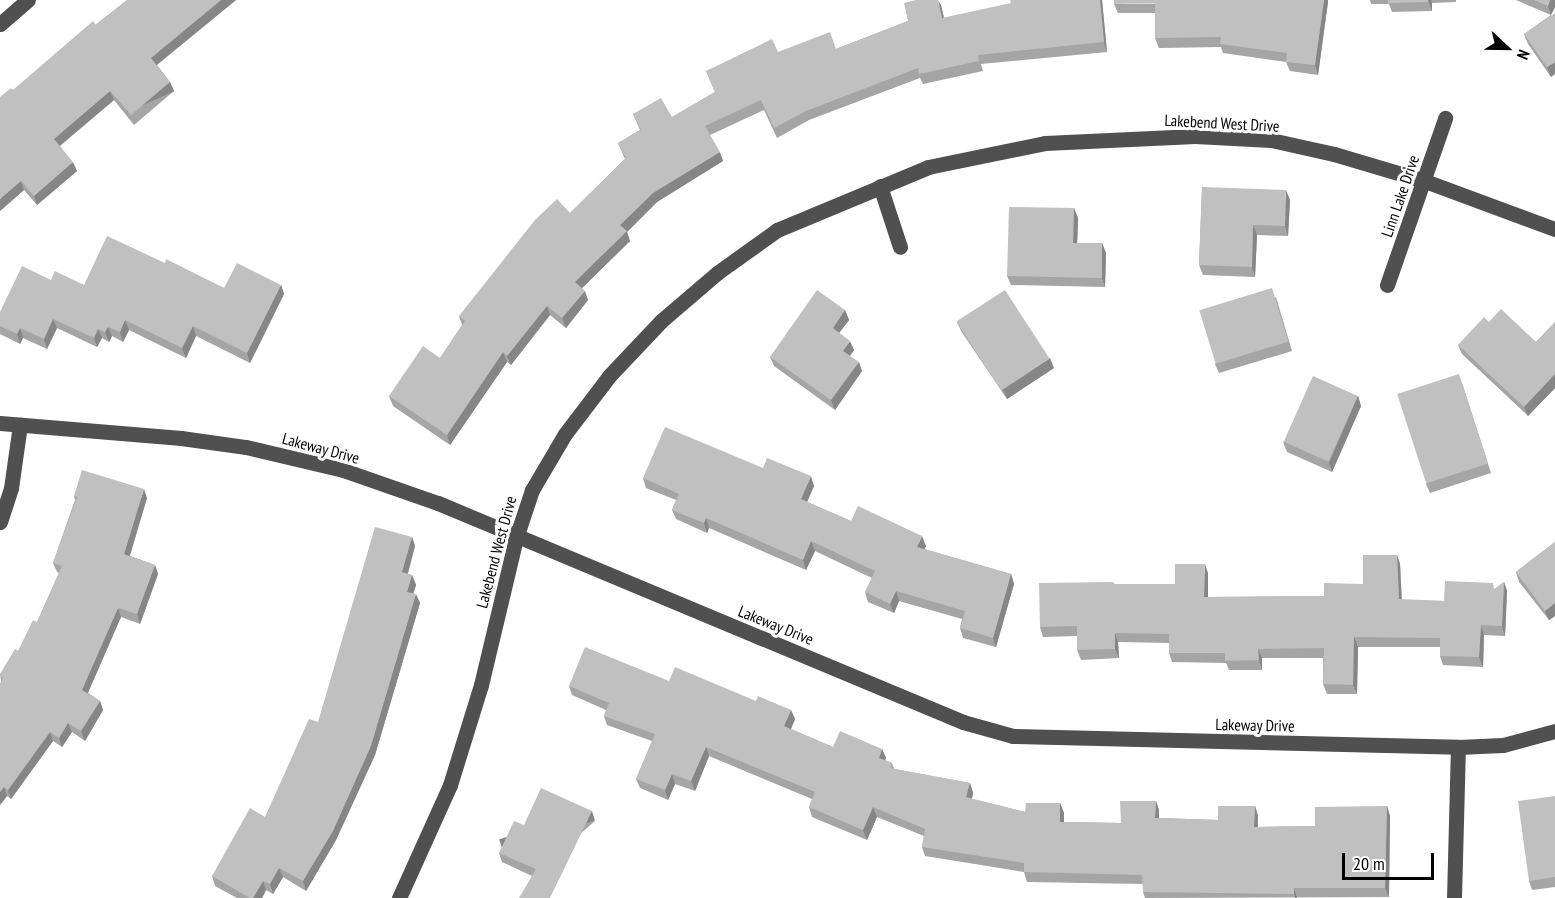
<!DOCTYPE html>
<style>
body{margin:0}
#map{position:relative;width:1555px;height:898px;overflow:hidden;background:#fff;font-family:"PT Sans Narrow",sans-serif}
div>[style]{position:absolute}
.minor>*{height:15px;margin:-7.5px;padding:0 7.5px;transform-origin:7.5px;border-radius:7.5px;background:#505050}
.wall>*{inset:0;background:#a5a5a5}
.shaded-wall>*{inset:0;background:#868686;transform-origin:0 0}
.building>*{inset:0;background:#c0c0c0;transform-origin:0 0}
span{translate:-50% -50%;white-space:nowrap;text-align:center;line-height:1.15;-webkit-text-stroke:6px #fff;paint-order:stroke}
.street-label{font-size:16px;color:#000}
.north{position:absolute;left:1477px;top:18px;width:60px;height:60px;-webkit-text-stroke:4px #fff;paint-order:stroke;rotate:112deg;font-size:16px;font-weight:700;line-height:24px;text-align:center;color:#000}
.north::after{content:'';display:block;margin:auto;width:21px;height:27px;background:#000;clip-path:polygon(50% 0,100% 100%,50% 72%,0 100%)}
.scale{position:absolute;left:1342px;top:853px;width:92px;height:27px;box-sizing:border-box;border:3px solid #000;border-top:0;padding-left:8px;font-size:18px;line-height:21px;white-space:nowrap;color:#000;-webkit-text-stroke:4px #fff;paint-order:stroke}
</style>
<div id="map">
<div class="minor">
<div style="left:0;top:24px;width:37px;rotate:-41deg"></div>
<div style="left:880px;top:186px;width:64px;rotate:71.8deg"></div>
<div style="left:1387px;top:285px;width:177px;rotate:-70.8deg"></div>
<div style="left:0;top:423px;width:182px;rotate:4.7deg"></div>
<div style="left:181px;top:438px;width:66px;rotate:7.9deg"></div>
<div style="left:246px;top:447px;width:100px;rotate:13.3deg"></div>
<div style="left:343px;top:470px;width:101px;rotate:19.2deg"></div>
<div style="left:438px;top:503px;width:569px;rotate:22.64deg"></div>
<div style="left:963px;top:722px;width:52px;rotate:15.6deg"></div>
<div style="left:1013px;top:736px;width:445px;rotate:1.4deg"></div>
<div style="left:1458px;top:747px;width:45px;rotate:-2.5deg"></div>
<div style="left:1503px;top:745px;width:54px;rotate:-15.1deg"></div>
<div style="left:0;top:522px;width:36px;rotate:-72deg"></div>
<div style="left:11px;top:488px;width:64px;rotate:-81.9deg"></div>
<div style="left:399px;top:898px;width:124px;rotate:-65.7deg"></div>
<div style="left:450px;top:785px;width:105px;rotate:-72.8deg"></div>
<div style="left:481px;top:685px;width:151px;rotate:-76.6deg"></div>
<div style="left:516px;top:538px;width:51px;rotate:-71.6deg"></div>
<div style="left:532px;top:490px;width:65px;rotate:-59.5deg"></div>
<div style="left:565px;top:434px;width:74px;rotate:-52.7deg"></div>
<div style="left:610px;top:375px;width:74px;rotate:-46.6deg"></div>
<div style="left:661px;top:321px;width:74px;rotate:-40.6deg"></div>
<div style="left:717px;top:273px;width:74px;rotate:-35.6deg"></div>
<div style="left:777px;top:230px;width:164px;rotate:-22.6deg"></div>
<div style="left:928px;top:167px;width:119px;rotate:-11.6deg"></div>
<div style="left:1045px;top:143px;width:150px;rotate:-2.7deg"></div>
<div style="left:1195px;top:136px;width:76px;rotate:3deg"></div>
<div style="left:1271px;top:140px;width:65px;rotate:12.5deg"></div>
<div style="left:1334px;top:154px;width:95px;rotate:16.5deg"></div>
<div style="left:1425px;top:181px;width:139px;rotate:20.3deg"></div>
<div style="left:1454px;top:898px;width:151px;rotate:-88.5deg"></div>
</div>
<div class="wall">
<div style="clip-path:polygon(127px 0,236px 0,157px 65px,170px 82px,174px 91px,134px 125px,114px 100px,60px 146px,77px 171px,37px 205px,24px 190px,0 211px,13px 90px)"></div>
<div style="clip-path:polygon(1102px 0,1107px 52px,981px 64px,983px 71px,923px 84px,920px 78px,809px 120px,777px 138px,764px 110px,710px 135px,723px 161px,657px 202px,627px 232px,630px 241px,582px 288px,588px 300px,566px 328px,550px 315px,511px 365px,507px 362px,450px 445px,393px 406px,389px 396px,440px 358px,462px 325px,459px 316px,570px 213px,625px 159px,618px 143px,640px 130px,633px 114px,672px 117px,715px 92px,706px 71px,778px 52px,836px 49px,908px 21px,941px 5px,944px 18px)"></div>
<div style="clip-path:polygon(1370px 0,1456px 0,1456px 2px,1432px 3px,1432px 11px,1392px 12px,1389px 4px,1371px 4px)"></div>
<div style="clip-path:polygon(1516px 0,1555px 0,1555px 7px,1551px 15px,1551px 77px,1528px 44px,1524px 34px,1551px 15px)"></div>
<div style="clip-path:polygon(1328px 2px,1318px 75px,1290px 71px,1286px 62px,1223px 53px,1221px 47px,1159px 48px,1155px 38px,1155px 13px,1118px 13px,1114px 4px)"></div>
<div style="clip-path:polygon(1202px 187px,1290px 200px,1288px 236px,1257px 235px,1255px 277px,1203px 275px,1199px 265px)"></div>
<div style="clip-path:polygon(1074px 208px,1078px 218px,1077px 243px,1102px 243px,1106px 253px,1105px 287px,1011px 285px,1007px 276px)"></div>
<div style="clip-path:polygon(165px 263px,224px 288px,281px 285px,284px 294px,250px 363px,196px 336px,186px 358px,129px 330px,123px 342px,112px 336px,109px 342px,102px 338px,97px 347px,57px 328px,47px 349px,23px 338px,20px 344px,0 334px,0 326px,51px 280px,84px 285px)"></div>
<div style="clip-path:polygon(1276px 297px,1292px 351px,1219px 373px,1215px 364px)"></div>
<div style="clip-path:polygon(845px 310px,849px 320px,839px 333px,854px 350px,850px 356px,862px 371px,835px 410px,774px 366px,770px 357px)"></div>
<div style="clip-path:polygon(957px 322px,1054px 368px,1007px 399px,961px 331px)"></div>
<div style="clip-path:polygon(1489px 322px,1536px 342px,1555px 322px,1555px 388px,1528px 416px,1462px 354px,1458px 345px)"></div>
<div style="clip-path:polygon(1462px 383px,1491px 473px,1430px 493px,1426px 484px)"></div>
<div style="clip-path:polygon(1358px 396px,1361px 406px,1332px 472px,1287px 452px,1283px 442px)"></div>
<div style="clip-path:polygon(763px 468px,814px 486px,807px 502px,851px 521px,926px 546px,924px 549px,1011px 574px,1014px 584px,996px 647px,963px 638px,960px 628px,962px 619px,899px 601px,894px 613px,868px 602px,865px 592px,872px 578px,815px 551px,806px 570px,709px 528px,707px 533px,676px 519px,672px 510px,676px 500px,646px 488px,643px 478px)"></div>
<div style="clip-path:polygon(74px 496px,147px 498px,130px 556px,155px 565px,158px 574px,140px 624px,121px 617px,88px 693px,100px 701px,103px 710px,85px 741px,72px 732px,62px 747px,53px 741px,11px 799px,7px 796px,0 805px,1px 681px,0 674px,18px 651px,37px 622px,59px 573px,57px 572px,53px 563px,75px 500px)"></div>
<div style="clip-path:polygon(412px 537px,415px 546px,408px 574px,412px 575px,416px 585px,413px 593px,420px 603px,375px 755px,336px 840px,306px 891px,283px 877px,273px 894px,266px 890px,262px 898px,237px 898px,215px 886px,212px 876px,265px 817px,318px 722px)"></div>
<div style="clip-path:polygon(1555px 542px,1555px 616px,1549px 620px,1519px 582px,1516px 572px)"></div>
<div style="clip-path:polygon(1397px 555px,1400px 564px,1402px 600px,1444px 601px,1495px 589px,1504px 582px,1507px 591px,1505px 636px,1484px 635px,1483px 667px,1443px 665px,1440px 656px,1440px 647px,1358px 647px,1357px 694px,1327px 694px,1323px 684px,1323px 658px,1262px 658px,1262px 670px,1229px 670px,1226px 663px,1172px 662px,1169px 653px,1169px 643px,1118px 642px,1119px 658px,1081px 660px,1077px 650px,1077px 636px,1043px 637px,1040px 627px,1113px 582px,1114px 584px,1175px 584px,1208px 573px,1208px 597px,1324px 596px,1363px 584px)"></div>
<div style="clip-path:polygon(669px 681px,791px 710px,795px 719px,791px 729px,833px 747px,882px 749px,886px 758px,885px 760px,892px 763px,894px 769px,970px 783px,973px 793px,972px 799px,1025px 812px,1060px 803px,1064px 813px,1064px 822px,1121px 823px,1156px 801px,1159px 810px,1159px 818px,1218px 820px,1255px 806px,1258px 816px,1258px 827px,1315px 826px,1387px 806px,1390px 816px,1389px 897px,1145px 898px,1143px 892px,1143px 884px,1027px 882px,1024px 872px,925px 856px,922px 847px,924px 836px,877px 817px,867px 840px,812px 817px,809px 807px,812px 799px,709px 756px,695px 791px,675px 784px,668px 800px,640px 788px,636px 779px,652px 741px,607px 725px,604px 716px,606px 710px,572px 695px,569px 686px)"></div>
<div style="clip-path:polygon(1555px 796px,1555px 887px,1532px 890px,1529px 881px)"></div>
<div style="clip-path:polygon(595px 821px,532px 876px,502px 862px,499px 853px,524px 825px)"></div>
</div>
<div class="shaded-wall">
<div style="clip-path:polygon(221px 0,236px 0,154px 67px,151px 58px)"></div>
<div style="clip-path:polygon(938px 0,941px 5px,946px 28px,942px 18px)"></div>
<div style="clip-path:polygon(1100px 0,1102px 0,1107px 52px,1104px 42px)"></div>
<div style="clip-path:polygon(1324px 0,1328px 0,1328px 2px,1318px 75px,1315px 65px)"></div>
<div style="clip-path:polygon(1428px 0,1431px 0,1432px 3px,1432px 11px)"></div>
<div style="clip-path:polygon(1550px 0,1555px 0,1555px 7px,1551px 15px,1548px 6px)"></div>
<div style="clip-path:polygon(1555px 62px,1555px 74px,1551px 77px,1547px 67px)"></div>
<div style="left:170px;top:82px;width:10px;height:51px;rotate:66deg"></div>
<div style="clip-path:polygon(110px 91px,114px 100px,57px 148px,54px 139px)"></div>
<div style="clip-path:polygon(720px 152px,723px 161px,657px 202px,627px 232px,630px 241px,578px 292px,575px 282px,620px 225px,653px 193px)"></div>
<div style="clip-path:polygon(73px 162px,77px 171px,37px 205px,34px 196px)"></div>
<div style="clip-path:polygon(21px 181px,24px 190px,0 211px,0 199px)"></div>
<div style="clip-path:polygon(1286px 190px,1290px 200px,1288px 236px,1285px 226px)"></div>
<div style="clip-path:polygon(1074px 208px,1078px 218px,1077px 252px,1073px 243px)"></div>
<div style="clip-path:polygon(1253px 225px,1257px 235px,1255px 277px,1252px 267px)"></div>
<div style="clip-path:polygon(1102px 243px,1106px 253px,1105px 287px,1102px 278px)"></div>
<div style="clip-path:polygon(281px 285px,284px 294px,250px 363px,247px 353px)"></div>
<div style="clip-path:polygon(585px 291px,588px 300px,566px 328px,562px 318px)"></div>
<div style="clip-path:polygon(547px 306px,550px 315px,511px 365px,507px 356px)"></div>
<div style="clip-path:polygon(845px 310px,849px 320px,836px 337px,833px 328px)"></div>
<div style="clip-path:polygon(53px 319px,57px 328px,47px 349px,44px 339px)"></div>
<div style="clip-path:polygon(125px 320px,129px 330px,123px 342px,120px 332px)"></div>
<div style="clip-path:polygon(193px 326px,196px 336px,186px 358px,182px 348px)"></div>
<div style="clip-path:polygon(108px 327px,112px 336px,109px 342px,105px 332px)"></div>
<div style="clip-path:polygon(20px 328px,23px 338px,20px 344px,17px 334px)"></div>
<div style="clip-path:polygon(98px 329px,102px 338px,97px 347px,94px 338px)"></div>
<div style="clip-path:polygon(850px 341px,854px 350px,847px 360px,843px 351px)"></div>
<div style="clip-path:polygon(503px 352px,507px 362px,450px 445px,447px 435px)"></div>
<div style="clip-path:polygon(1050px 358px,1054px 368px,1007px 399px,1003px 390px)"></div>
<div style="clip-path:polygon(859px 362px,862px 371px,835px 410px,831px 400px)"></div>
<div style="clip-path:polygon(1555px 374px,1555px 388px,1528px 416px,1524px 407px)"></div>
<div style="clip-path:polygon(1358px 396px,1361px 406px,1332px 472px,1329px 463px)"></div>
<div style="clip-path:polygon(811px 476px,814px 486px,804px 509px,801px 499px)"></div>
<div style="clip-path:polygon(144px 489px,147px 498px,127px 564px,124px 554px)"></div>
<div style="clip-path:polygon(706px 518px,709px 528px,707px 533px,704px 523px)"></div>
<div style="clip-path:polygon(922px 536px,926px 546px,921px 557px,917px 547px)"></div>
<div style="clip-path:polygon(412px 537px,415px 546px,405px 582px,402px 572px)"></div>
<div style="clip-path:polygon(811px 541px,815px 551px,806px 570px,803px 560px)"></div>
<div style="clip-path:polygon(1397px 555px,1400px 564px,1402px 609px,1399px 599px)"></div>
<div style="clip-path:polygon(1205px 564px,1208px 573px,1208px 606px,1204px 597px)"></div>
<div style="clip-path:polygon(155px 565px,158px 574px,140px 624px,137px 614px)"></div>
<div style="clip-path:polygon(1011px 574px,1014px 584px,996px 647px,993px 638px)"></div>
<div style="clip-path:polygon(412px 575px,416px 585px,411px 601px,407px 592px)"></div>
<div style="clip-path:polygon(1504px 582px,1507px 591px,1505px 636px,1502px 626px)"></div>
<div style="clip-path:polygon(896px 591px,899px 601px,894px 613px,890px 604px)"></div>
<div style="clip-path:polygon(416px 594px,420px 603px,375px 755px,336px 840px,306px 891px,303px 881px)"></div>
<div style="clip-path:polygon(1555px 603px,1555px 616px,1549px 620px,1545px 611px)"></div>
<div style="clip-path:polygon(118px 608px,121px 617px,85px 699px,82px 690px)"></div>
<div style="clip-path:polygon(1481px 625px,1484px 635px,1483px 667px,1479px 657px)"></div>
<div style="clip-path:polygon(1115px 633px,1118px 642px,1119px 658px,1115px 649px)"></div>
<div style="clip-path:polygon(1354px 637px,1358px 647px,1357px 694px,1353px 685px)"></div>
<div style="clip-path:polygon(1258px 649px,1262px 658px,1262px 670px,1259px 660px)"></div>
<div style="clip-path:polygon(100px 701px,103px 710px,85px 741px,81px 731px)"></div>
<div style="clip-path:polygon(791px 710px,795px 719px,788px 736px,784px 726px)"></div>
<div style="clip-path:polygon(68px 723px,72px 732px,62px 747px,59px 738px)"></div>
<div style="clip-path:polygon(50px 732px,53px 741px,11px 799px,8px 790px)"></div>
<div style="clip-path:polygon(706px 747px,709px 756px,695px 791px,691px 781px)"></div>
<div style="clip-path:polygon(882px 749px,886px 758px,882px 767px,879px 758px)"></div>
<div style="clip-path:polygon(672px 774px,675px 784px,668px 800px,665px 790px)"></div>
<div style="clip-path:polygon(970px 783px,973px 793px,970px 807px,966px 797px)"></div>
<div style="clip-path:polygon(4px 787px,7px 796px,0 805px,0 792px)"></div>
<div style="clip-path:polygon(1156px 801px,1159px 810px,1159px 827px,1155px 818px)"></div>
<div style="clip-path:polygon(1060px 803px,1064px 813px,1064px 832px,1060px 822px)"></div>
<div style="clip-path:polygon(1255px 806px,1258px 816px,1257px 836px,1254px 827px)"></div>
<div style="clip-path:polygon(1387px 806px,1390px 816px,1389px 897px,1385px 888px)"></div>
<div style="clip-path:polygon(873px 807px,877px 817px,867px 840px,863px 830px)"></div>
<div style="left:592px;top:811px;width:10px;height:97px;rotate:73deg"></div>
<div style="clip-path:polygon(279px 868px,283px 877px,273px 894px,270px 884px)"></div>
<div style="clip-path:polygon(263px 881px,266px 890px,262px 898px,253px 898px)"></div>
<div style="clip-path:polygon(1294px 888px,1297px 898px,1295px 898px,1294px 894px)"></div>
</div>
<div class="building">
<div style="clip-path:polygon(127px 0,221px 0,151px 58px,170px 82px,131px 115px,110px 91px,54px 139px,73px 162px,34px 196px,21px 181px,0 199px,0 97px,11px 88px,13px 90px,93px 21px,96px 25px)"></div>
<div style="clip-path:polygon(916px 0,938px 0,942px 18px,1011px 3px,1010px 0,1100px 0,1104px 42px,978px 55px,979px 61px,919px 74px,918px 68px,806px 111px,774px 128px,761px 100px,705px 126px,720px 152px,653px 193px,620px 225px,627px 231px,575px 282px,585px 291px,562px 318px,547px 306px,507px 356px,503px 352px,447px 435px,389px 396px,423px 346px,440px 358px,465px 321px,459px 316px,535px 220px,557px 199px,570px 213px,626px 158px,618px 143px,641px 130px,633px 114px,661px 98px,672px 117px,715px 92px,706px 71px,772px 39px,778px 52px,830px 32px,836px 49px,908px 21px,904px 3px)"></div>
<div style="clip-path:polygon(1114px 0,1324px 0,1315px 65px,1286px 62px,1287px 53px,1220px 44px,1221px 37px,1155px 38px,1155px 3px,1114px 4px)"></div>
<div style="clip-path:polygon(1388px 0,1428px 0,1428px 2px,1388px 3px)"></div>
<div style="clip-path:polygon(1534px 0,1550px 0,1548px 6px)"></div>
<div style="clip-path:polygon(1555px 13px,1555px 62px,1547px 67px,1524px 34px)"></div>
<div style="clip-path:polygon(1202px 187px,1286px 190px,1285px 226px,1253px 225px,1252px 267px,1199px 265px)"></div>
<div style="clip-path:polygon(1009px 207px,1074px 208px,1073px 243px,1102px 243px,1102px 278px,1007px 276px)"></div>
<div style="clip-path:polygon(107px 236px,165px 263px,166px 259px,224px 288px,237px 263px,281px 285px,247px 353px,193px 326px,182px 348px,125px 320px,120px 332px,108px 327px,105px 332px,98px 329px,94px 338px,53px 319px,44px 339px,20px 328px,17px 334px,0 326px,0 312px,22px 266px,51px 280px,55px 271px,84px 285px)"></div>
<div style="left:1272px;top:288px;width:56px;height:76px;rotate:73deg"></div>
<div style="clip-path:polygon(817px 290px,845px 310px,833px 328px,850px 341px,843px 351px,859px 362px,831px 400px,770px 357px)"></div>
<div style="left:1005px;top:290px;width:82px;height:58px;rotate:57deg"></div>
<div style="clip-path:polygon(1501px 309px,1536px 342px,1555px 322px,1555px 374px,1524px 407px,1458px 345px,1484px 317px,1489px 322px)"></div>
<div style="left:1459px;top:374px;width:94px;height:65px;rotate:72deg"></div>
<div style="left:1313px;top:376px;width:49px;height:72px;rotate:24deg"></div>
<div style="clip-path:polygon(665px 427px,763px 468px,767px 458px,811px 476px,801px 499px,851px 521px,858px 506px,922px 536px,917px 547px,1011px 574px,993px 638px,960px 628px,965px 611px,896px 591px,890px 604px,865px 592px,875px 571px,811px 541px,803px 560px,706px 518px,704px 523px,672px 510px,679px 494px,643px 478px)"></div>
<div style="clip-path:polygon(82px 470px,144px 489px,124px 554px,155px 565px,137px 614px,118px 608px,82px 690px,100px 701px,81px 731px,68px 723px,59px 738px,50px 732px,8px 790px,4px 787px,0 792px,0 683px,3px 678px,0 676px,0 674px,15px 649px,18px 651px,33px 620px,37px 622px,62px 566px,53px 563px,77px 497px,74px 496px)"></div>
<div style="clip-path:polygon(375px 527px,412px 537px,402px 572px,412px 575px,407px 592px,416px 594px,371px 746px,333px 831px,303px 881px,279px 868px,270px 884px,263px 881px,253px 898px,250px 898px,212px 876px,250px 808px,265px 817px,309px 719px,318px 722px)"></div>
<div style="clip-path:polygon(1555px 542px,1555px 603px,1545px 611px,1516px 572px)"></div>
<div style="clip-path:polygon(1363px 555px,1397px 555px,1399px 599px,1444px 601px,1445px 581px,1493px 583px,1494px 589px,1504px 582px,1502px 626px,1481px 625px,1479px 657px,1440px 656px,1440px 638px,1354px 637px,1353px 685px,1323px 684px,1324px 648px,1258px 649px,1259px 660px,1225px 661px,1225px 653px,1169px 653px,1169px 634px,1115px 633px,1115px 649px,1077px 650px,1077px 626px,1040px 627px,1039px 583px,1113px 582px,1113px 584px,1175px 584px,1175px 564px,1205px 564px,1204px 597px,1324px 596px,1324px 583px,1363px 584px)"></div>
<div style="clip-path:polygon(585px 647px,669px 681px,675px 667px,756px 701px,758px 696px,791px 710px,784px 726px,833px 747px,840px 731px,882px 749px,879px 758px,892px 763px,890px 768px,970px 783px,966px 797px,1025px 812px,1026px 803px,1060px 803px,1060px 822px,1121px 823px,1120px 801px,1156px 801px,1155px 818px,1218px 820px,1218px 806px,1255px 806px,1254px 827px,1315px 826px,1315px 807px,1387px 806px,1385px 888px,1294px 888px,1294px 894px,1143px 892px,1142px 875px,1024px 872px,1024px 863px,922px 847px,925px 829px,873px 807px,863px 830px,809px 807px,815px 792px,706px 747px,691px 781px,672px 774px,665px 790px,636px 779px,655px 734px,604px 716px,609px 703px,569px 686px)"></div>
<div style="clip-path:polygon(541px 788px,592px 811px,550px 898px,519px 898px,536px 869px,499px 853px,514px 821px,524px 825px)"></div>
<div style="clip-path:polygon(1555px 796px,1555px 877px,1529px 881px,1518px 801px)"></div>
</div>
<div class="street-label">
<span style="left:1222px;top:123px;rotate:3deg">Lakebend West Drive</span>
<span style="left:1400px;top:196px;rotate:-71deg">Linn Lake Drive</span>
<span style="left:321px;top:448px;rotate:15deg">Lakeway Drive</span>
<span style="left:496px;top:552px;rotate:-75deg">Lakebend West Drive</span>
<span style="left:776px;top:625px;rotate:22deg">Lakeway Drive</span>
<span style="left:1255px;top:725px;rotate:1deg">Lakeway Drive</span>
</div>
<div class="north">N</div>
<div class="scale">20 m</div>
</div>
